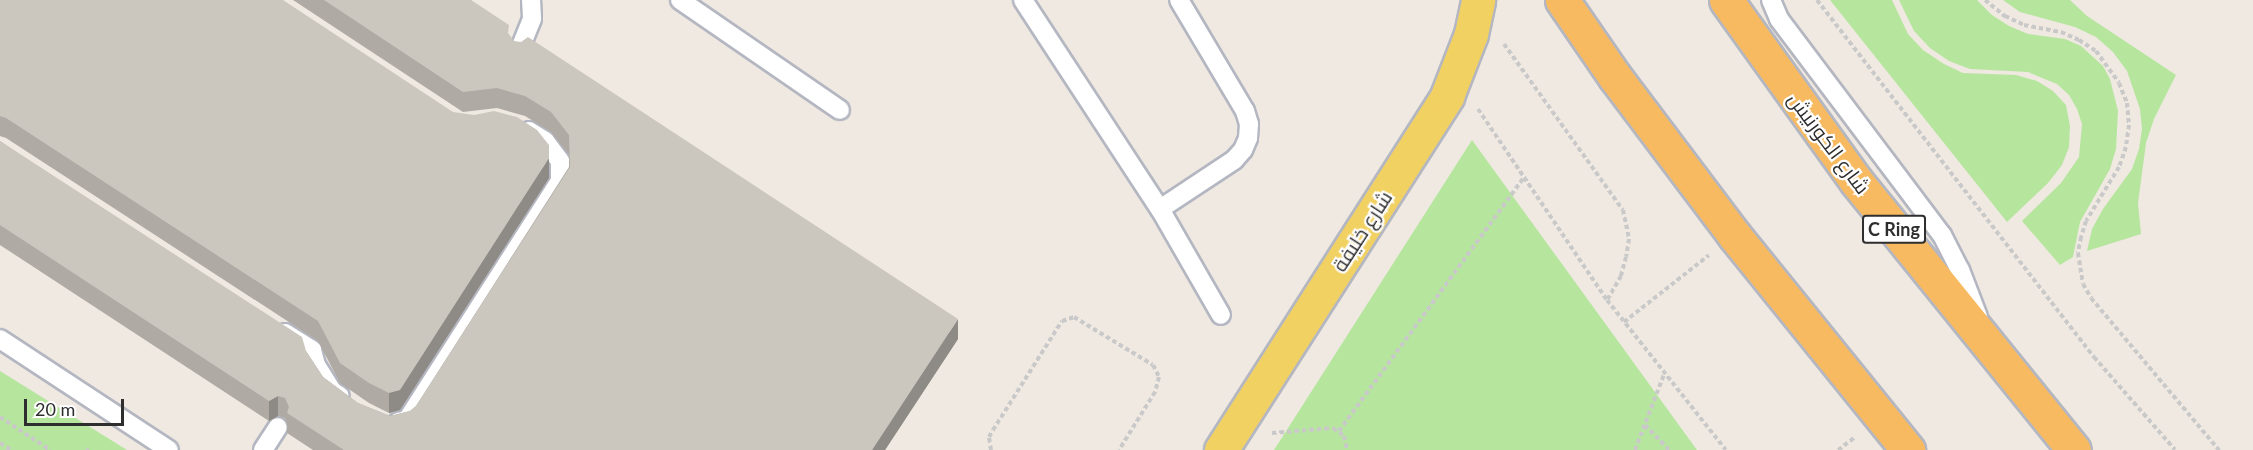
<!DOCTYPE html>
<meta charset="utf-8">
<style>
body{margin:0}
#map{position:relative;width:2253px;height:450px;overflow:hidden;background:#efe9e1;font-family:Lato,Cairo,sans-serif}
div>[style]{position:absolute}
.green>*{inset:0;background:#b6e59e}
.path>*{height:4px;margin-top:-2px;transform-origin:0;background:repeating-linear-gradient(90deg,#c9c9c9 0 4.5px,transparent 0 7.5px)}
.roads{filter:drop-shadow(2px 0 #b4b7c1) drop-shadow(-2px 0 #b4b7c1) drop-shadow(0 2px #b4b7c1) drop-shadow(0 -2px #b4b7c1)}
.service>*{height:18px;margin:-9px;padding:0 9px;transform-origin:9px;border-radius:9px;background:#fff}
.primary>*{height:33px;margin:-16.5px;padding:0 16.5px;transform-origin:16.5px;border-radius:16.5px;background:#f2d163}
.trunk>*{height:33px;margin:-16.5px;padding:0 16.5px;transform-origin:16.5px;border-radius:16.5px;background:#f8ba60}
.wall>*{inset:0;background:#afaba4}
.shaded-wall>*{inset:0;background:#8e8b86}
.building>*{inset:0;background:#cbc7bf}
span{translate:-50% -50%;white-space:nowrap;text-align:center;line-height:1.15;-webkit-text-stroke:4.5px #fff;paint-order:stroke}
.shield-label span{padding:2px 4px;background:#fff;border:2px solid;border-radius:4px;-webkit-text-stroke-width:0}
.shield-label{font-size:18px;color:#2e2e2e;font-weight:700}
.street-label{font-size:20px;color:#2e2e2e}
.scale{position:absolute;left:24px;top:399px;width:100px;height:27px;box-sizing:border-box;border:3px solid #2e2e2e;border-top:0;padding-left:8px;font-size:18px;line-height:21px;white-space:nowrap;color:#2e2e2e;-webkit-text-stroke:4px #fff;paint-order:stroke}
</style>
<div id="map">
<div class="green">
<div style="clip-path:polygon(1830px 0,1892px 0,1908px 34px,1923px 50px,1944px 64px,1963px 73px,2016px 75px,2037px 81px,2053px 91px,2066px 105px,2070px 126px,2069px 147px,2062px 165px,2048px 183px,2007px 222px)"></div>
<div style="clip-path:polygon(1899px 0,1977px 0,1992px 15px,2009px 26px,2028px 34px,2065px 39px,2081px 46px,2103px 66px,2110px 79px,2118px 111px,2116px 149px,2110px 169px,2080px 222px,2073px 257px,2060px 265px,2022px 221px,2061px 183px,2079px 157px,2082px 124px,2077px 109px,2069px 95px,2057px 84px,2028px 72px,1970px 69px,1949px 61px,1930px 48px,1914px 31px)"></div>
<div style="clip-path:polygon(2003px 0,2070px 0,2087px 16px,2176px 75px,2154px 119px,2146px 143px,2138px 203px,2141px 234px,2087px 251px,2092px 229px,2103px 209px,2132px 169px,2139px 149px,2142px 129px,2140px 109px,2127px 71px,2113px 52px,2096px 37px,2075px 27px,2020px 12px)"></div>
<div style="clip-path:polygon(1472px 140px,1697px 450px,1274px 450px)"></div>
<div style="clip-path:polygon(0 371px,127px 450px,0 450px)"></div>
</div>
<div class="path">
<div style="left:1817px;top:0;width:452px;rotate:52.2deg"></div>
<div style="left:2094px;top:357px;width:123px;rotate:48.9deg"></div>
<div style="left:1985px;top:0;width:26px;rotate:39deg"></div>
<div style="left:2005px;top:16px;width:21px;rotate:25deg"></div>
<div style="left:2024px;top:25px;width:38px;rotate:11deg"></div>
<div style="left:2061px;top:32px;width:20px;rotate:24deg"></div>
<div style="left:2079px;top:40px;width:20px;rotate:33deg"></div>
<div style="left:2096px;top:51px;width:39px;rotate:54deg"></div>
<div style="left:2119px;top:83px;width:22px;rotate:68deg"></div>
<div style="left:2127px;top:103px;width:22px;rotate:85deg"></div>
<div style="left:2129px;top:125px;width:22px;rotate:98deg"></div>
<div style="left:2126px;top:147px;width:21px;rotate:109deg"></div>
<div style="left:2119px;top:167px;width:63px;rotate:121.4deg"></div>
<div style="left:2086px;top:221px;width:17px;rotate:107deg"></div>
<div style="left:2081px;top:237px;width:16px;rotate:101deg"></div>
<div style="left:2078px;top:253px;width:31px;rotate:81deg"></div>
<div style="left:2083px;top:284px;width:16px;rotate:60deg"></div>
<div style="left:2091px;top:298px;width:199px;rotate:49.9deg"></div>
<div style="left:1504px;top:44px;width:204px;rotate:54.4deg"></div>
<div style="left:1623px;top:210px;width:30px;rotate:78deg"></div>
<div style="left:1629px;top:239px;width:18px;rotate:99deg"></div>
<div style="left:1626px;top:257px;width:20px;rotate:105deg"></div>
<div style="left:1621px;top:276px;width:28px;rotate:120deg"></div>
<div style="left:1478px;top:109px;width:230px;rotate:56deg"></div>
<div style="left:1607px;top:300px;width:191px;rotate:51.6deg"></div>
<div style="left:1624px;top:322px;width:108px;rotate:-38.2deg"></div>
<div style="left:0;top:417px;width:60px;rotate:33.4deg"></div>
<div style="left:1645px;top:425px;width:35px;rotate:46deg"></div>
<div style="left:1339px;top:431px;width:314px;rotate:-53.9deg"></div>
<div style="left:1272px;top:433px;width:61px;rotate:-4.7deg"></div>
<div style="left:1333px;top:428px;width:14px;rotate:36deg"></div>
<div style="left:1344px;top:436px;width:14px;rotate:78deg"></div>
<div style="left:0;top:443px;width:13px;rotate:32deg"></div>
<div style="left:87px;top:450px;width:2px;rotate:-63deg"></div>
<div style="left:991px;top:450px;width:13px;rotate:-99deg"></div>
<div style="left:989px;top:437px;width:8px;rotate:-60deg"></div>
<div style="left:993px;top:430px;width:129px;rotate:-57.7deg"></div>
<div style="left:1062px;top:321px;width:13px;rotate:-18deg"></div>
<div style="left:1074px;top:317px;width:92px;rotate:31.3deg"></div>
<div style="left:1153px;top:365px;width:13px;rotate:63deg"></div>
<div style="left:1159px;top:377px;width:16px;rotate:105deg"></div>
<div style="left:1155px;top:392px;width:68px;rotate:121.8deg"></div>
<div style="left:1635px;top:450px;width:84px;rotate:-69deg"></div>
<div style="left:1838px;top:450px;width:20px;rotate:-37deg"></div>
</div>
<div class="roads">
<div class="service">
<div style="left:680px;top:0;width:194px;rotate:34.5deg"></div>
<div style="left:1023px;top:0;width:250px;rotate:56.8deg"></div>
<div style="left:1160px;top:209px;width:122px;rotate:60.1deg"></div>
<div style="left:1771px;top:0;width:21px;rotate:67deg"></div>
<div style="left:1779px;top:19px;width:271px;rotate:53deg"></div>
<div style="left:1942px;top:235px;width:39px;rotate:63deg"></div>
<div style="left:1960px;top:270px;width:50px;rotate:69deg"></div>
<div style="left:519px;top:51px;width:35px;rotate:-68deg"></div>
<div style="left:532px;top:18px;width:18px;rotate:-93deg"></div>
<div style="left:1160px;top:209px;width:89px;rotate:-33.5deg"></div>
<div style="left:1234px;top:160px;width:13px;rotate:-48deg"></div>
<div style="left:1243px;top:150px;width:13px;rotate:-67deg"></div>
<div style="left:1248px;top:138px;width:14px;rotate:-86deg"></div>
<div style="left:1249px;top:124px;width:14px;rotate:-107deg"></div>
<div style="left:1245px;top:111px;width:129px;rotate:-120.7deg"></div>
<div style="left:285px;top:333px;width:32px;rotate:32deg"></div>
<div style="left:312px;top:350px;width:16px;rotate:75deg"></div>
<div style="left:316px;top:365px;width:31px;rotate:58deg"></div>
<div style="left:332px;top:391px;width:9px;rotate:32deg"></div>
<div style="left:0;top:339px;width:202px;rotate:33.3deg"></div>
<div style="left:398px;top:422px;width:9px;rotate:-13deg"></div>
<div style="left:407px;top:420px;width:284px;rotate:-57.4deg"></div>
<div style="left:560px;top:181px;width:20px;rotate:-90deg"></div>
<div style="left:560px;top:161px;width:25px;rotate:-127deg"></div>
<div style="left:545px;top:141px;width:19px;rotate:-148deg"></div>
<div style="left:263px;top:450px;width:27px;rotate:-57deg"></div>
</div>
<div class="primary">
<div style="left:1221px;top:450px;width:420px;rotate:-57.4deg"></div>
<div style="left:1447px;top:96px;width:66px;rotate:-68.8deg"></div>
<div style="left:1471px;top:34px;width:35px;rotate:-78deg"></div>
</div>
<div class="trunk">
<div style="left:1562px;top:0;width:93px;rotate:55.5deg"></div>
<div style="left:1615px;top:77px;width:198px;rotate:53deg"></div>
<div style="left:1734px;top:235px;width:277px;rotate:51deg"></div>
<div style="left:1726px;top:0;width:223px;rotate:54.3deg"></div>
<div style="left:1856px;top:181px;width:346px;rotate:51deg"></div>
</div>
</div>
<div class="wall">
<div style="clip-path:polygon(0 0,549px 178px,400px 410px,389px 413px,369px 403px,340px 383px,318px 341px,6px 138px,0 136px)"></div>
<div style="clip-path:polygon(293px 0,471px 0,509px 35px,514px 41px,958px 339px,885px 450px,313px 450px,287px 433px,287px 424px,285px 418px,278px 416px,269px 421px,0 245px,0 141px,306px 351px,323px 377px,358px 403px,390px 416px,410px 411px,416px 406px,569px 167px,569px 155px,551px 132px,525px 116px,497px 108px,463px 112px)"></div>
</div>
<div class="shaded-wall">
<div style="clip-path:polygon(549px 158px,549px 178px,400px 410px,389px 413px,389px 393px)"></div>
<div style="clip-path:polygon(958px 319px,958px 339px,885px 450px,872px 450px)"></div>
<div style="clip-path:polygon(278px 396px,278px 416px,269px 421px,269px 401px)"></div>
</div>
<div class="building">
<div style="clip-path:polygon(0 0,283px 0,453px 112px,474px 115px,494px 111px,517px 117px,537px 130px,549px 145px,549px 158px,400px 390px,389px 393px,369px 383px,340px 363px,318px 321px,6px 118px,0 116px)"></div>
<div style="clip-path:polygon(324px 0,471px 0,509px 25px,508px 33px,514px 41px,521px 42px,528px 37px,958px 319px,872px 450px,344px 450px,287px 413px,289px 407px,285px 398px,278px 396px,269px 401px,0 225px,0 141px,302px 337px,306px 351px,323px 377px,358px 403px,390px 416px,410px 411px,416px 406px,570px 167px,569px 135px,551px 112px,525px 96px,497px 88px,463px 92px)"></div>
</div>
<div class="shield-label">
<span style="left:1894px;top:229px">C Ring</span>
</div>
<div class="street-label">
<span style="left:1829px;top:143px;rotate:53deg">شارع الكورنيش</span>
<span style="left:1362px;top:231px;rotate:-57deg">شارع خليفة</span>
</div>
<div class="scale">20 m</div>
</div>
